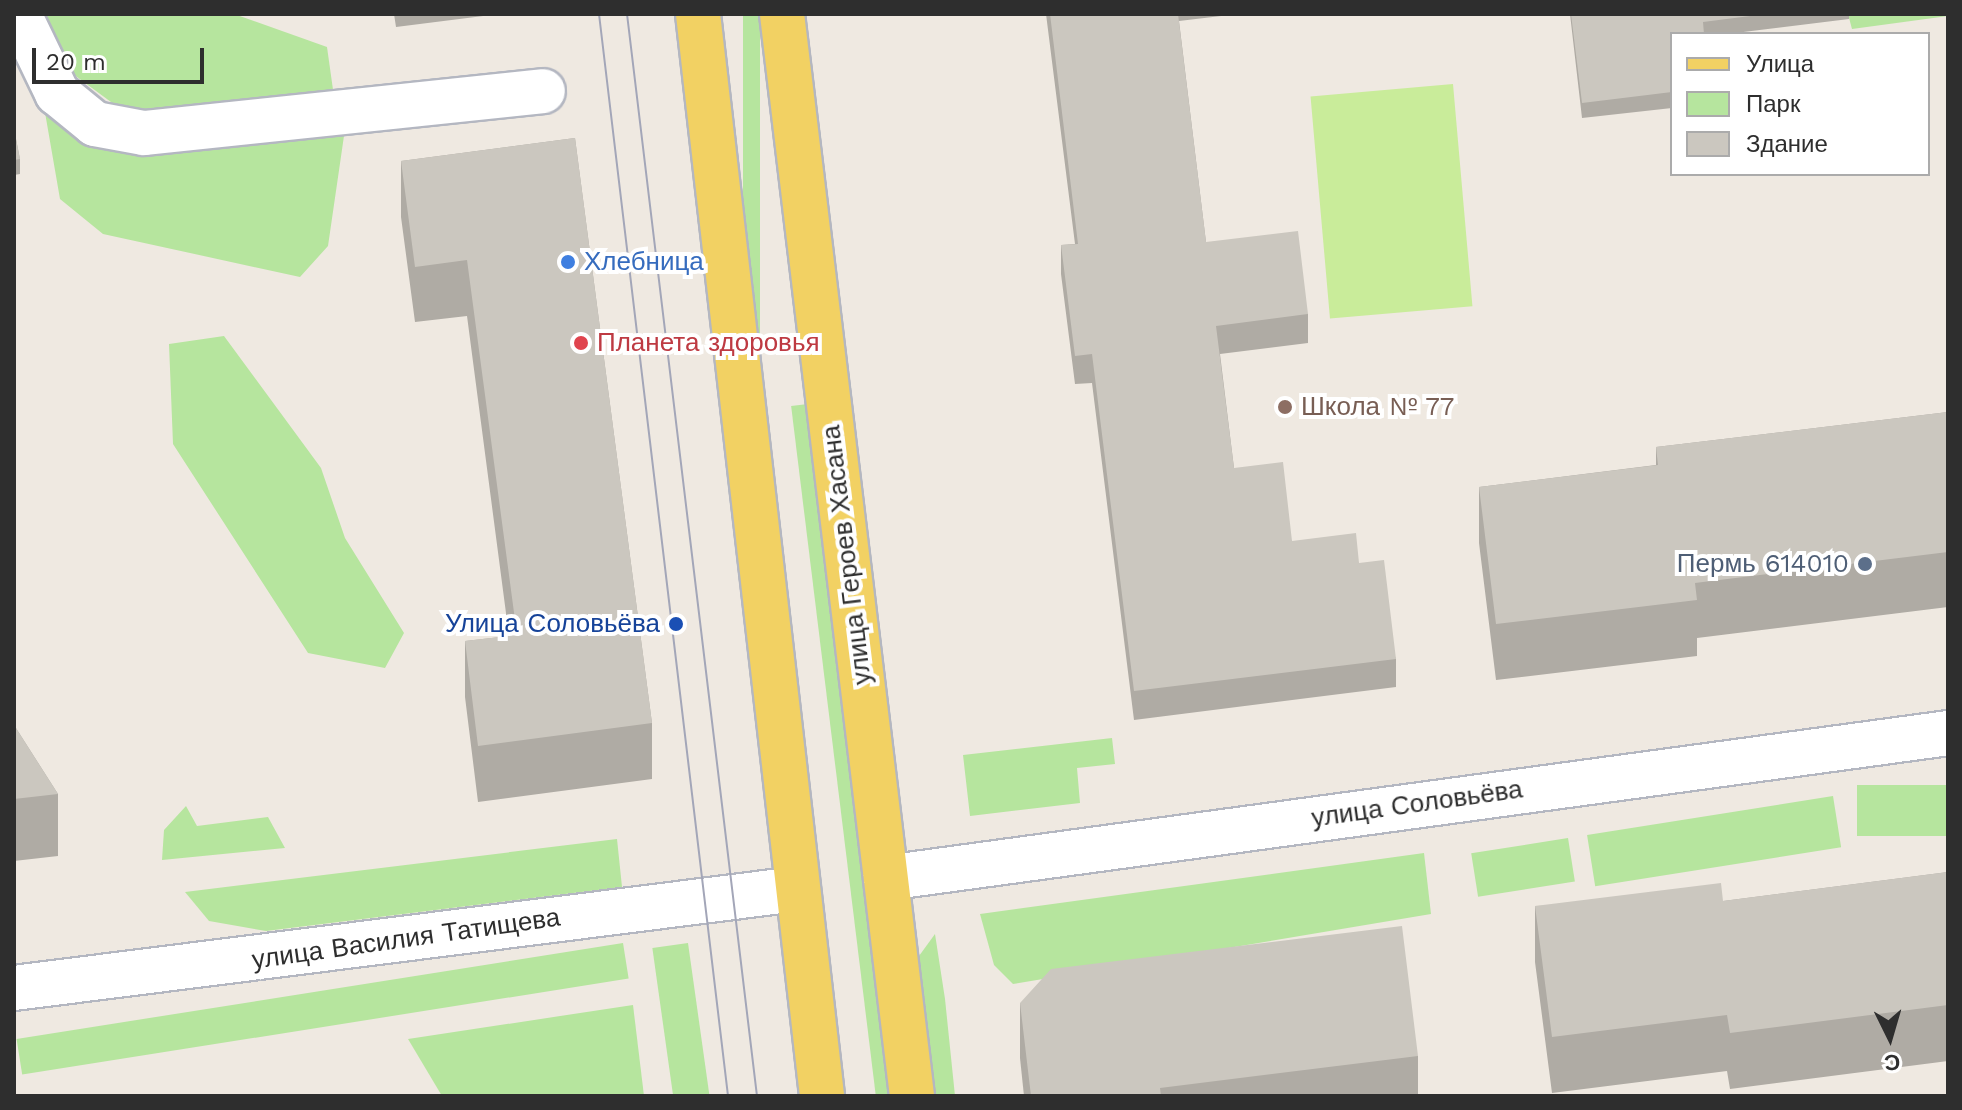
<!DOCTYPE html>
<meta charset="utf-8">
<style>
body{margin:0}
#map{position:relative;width:1962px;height:1110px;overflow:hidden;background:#efe9e1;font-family:"Work Sans",sans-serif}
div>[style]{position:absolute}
.green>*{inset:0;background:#b6e59e;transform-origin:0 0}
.pitch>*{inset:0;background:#c9ec9a;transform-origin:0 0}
.roads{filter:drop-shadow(2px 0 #b4b7c1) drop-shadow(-2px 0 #b4b7c1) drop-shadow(0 2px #b4b7c1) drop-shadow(0 -2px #b4b7c1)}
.street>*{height:44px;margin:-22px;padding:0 22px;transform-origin:22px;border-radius:22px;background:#fff}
.primary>*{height:44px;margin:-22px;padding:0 22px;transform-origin:22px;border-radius:22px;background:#f2d163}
.tram>*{height:2px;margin:-1px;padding:0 1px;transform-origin:1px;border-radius:1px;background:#a3a6b8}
.wall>*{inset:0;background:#afaba4}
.building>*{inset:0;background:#cbc7bf}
.dots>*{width:22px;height:22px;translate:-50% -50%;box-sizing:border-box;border:4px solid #fff;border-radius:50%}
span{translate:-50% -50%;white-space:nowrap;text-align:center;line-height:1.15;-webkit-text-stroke:8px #fff;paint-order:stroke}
.shop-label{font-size:26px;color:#366cbe}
.left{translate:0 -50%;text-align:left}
.health-label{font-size:26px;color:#be3a42}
.education-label{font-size:26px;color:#785e54}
.street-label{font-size:26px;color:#2e2e2e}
.service-label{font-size:26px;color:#4e5e75}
.right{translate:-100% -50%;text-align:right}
.transit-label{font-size:26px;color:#164399}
.frame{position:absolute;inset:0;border:16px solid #2e2e2e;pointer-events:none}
.legend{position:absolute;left:1670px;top:32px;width:260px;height:144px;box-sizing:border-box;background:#fff;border:2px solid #ababab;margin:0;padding:10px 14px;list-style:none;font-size:24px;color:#2e2e2e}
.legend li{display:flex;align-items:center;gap:16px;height:40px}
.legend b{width:40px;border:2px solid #ababab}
.north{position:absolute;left:1850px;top:998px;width:80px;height:80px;-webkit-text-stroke:6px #fff;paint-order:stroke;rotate:175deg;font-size:22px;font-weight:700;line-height:32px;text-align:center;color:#2e2e2e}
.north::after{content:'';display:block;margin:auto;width:28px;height:36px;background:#2e2e2e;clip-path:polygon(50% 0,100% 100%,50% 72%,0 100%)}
.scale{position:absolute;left:32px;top:48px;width:172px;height:36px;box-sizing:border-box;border:4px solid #2e2e2e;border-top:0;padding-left:10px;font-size:24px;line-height:28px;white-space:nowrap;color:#2e2e2e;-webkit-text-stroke:6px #fff;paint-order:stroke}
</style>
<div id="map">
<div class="green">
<div style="clip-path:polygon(37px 14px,234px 14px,327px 47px,335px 104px,134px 119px,73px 74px)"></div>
<div style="left:743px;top:14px;width:17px;height:344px"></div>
<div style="clip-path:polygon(1848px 14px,1948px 14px,1948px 16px,1852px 29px)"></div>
<div style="clip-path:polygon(43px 101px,115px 140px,345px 129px,328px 246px,300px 277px,103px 234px,60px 199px)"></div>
<div style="clip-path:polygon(224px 336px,321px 468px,345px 538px,404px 633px,385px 668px,308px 653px,173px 444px,169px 344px)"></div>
<div style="left:808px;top:404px;width:697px;height:17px;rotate:83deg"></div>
<div style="clip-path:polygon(1112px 738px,1115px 764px,1077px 768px,1080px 803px,970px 816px,963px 755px)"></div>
<div style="left:1948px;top:785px;width:51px;height:91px;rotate:90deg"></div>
<div style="left:1833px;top:796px;width:52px;height:249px;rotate:81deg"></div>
<div style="clip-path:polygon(186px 806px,197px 826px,268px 817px,285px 848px,162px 860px,164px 830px)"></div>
<div style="left:1568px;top:838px;width:44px;height:98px;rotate:81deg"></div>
<div style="clip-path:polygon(617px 839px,622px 887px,266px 931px,209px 921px,185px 892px)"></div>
<div style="clip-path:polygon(1424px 853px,1431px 914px,1013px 984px,994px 965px,980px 914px)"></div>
<div style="clip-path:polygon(935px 934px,945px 999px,955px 1096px,931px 1096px,919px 956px)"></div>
<div style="left:623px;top:943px;width:36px;height:614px;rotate:81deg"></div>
<div style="left:688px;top:943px;width:154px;height:36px;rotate:82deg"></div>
<div style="clip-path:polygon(633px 1005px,644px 1096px,442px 1096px,408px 1039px)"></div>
</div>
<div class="pitch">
<div style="left:1453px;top:84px;width:223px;height:143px;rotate:85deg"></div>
</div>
<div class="roads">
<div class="street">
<div style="left:19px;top:14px;width:88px;rotate:64.3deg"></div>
<div style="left:57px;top:93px;width:49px;rotate:39.2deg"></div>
<div style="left:95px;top:124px;width:50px;rotate:10.4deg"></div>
<div style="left:144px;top:133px;width:401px;rotate:-6deg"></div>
<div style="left:886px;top:878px;width:1072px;rotate:-7.77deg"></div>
<div style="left:14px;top:988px;width:789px;rotate:-7.21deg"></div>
</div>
<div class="primary">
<div style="left:698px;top:14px;width:1089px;rotate:83.46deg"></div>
<div style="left:782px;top:14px;width:1090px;rotate:83.15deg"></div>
</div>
</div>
<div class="tram">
<div style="left:599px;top:14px;width:1090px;rotate:83.2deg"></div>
<div style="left:627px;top:14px;width:1090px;rotate:83.15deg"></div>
</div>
<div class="wall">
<div style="clip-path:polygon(394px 14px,499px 14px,396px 27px)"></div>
<div style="clip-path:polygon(1046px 14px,1238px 14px,1179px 21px,1206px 242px,1308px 314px,1308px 343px,1220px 354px,1234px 468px,1292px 541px,1359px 563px,1396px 659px,1396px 687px,1134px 720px,1092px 383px,1075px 384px,1061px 274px,1061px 245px,1075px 244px)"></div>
<div style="clip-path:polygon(1570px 14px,1849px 14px,1849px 19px,1727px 34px,1672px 34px,1672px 108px,1582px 118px)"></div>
<div style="clip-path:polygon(14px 129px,20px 159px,20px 174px,14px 175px)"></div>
<div style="clip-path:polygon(575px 138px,652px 723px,652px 779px,478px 802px,465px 697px,465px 641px,509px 636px,467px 316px,415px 322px,401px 217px,401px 161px)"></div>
<div style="clip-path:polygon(1948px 412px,1948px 607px,1697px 638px,1697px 656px,1496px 680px,1479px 543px,1479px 487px,1656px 465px,1656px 447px)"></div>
<div style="clip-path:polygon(14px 725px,58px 794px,58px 856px,14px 861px)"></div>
<div style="clip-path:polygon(1948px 872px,1948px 1061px,1730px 1089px,1727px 1071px,1552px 1093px,1535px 962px,1535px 906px,1723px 901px)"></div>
<div style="clip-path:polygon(1020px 1003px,1418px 1056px,1418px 1096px,1024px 1096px,1020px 1058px)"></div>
</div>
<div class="building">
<div style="clip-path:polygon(1050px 14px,1178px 14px,1206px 242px,1298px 231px,1308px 314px,1216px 326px,1234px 468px,1283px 462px,1292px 541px,1356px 533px,1359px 563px,1384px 560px,1396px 659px,1134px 691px,1092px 354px,1075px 356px,1061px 245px,1078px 244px)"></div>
<div style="clip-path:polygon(1571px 14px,1766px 14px,1703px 22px,1704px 34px,1672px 34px,1672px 92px,1582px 103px)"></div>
<div style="clip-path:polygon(14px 129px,20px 159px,14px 160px)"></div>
<div style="clip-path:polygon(575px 138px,652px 723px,478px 746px,465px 641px,517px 635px,467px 260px,415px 267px,401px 161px)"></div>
<div style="clip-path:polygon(1948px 412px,1948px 552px,1695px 583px,1697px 600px,1496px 624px,1479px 487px,1658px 465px,1656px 447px)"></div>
<div style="clip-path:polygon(14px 725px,58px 794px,14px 799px)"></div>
<div style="clip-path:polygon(1948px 872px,1948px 1005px,1730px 1033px,1727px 1015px,1552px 1037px,1535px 906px,1721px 883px,1723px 901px)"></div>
<div style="clip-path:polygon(1402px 926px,1418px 1056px,1160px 1088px,1161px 1096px,1031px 1096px,1020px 1003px,1051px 969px)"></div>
</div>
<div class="dots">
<div style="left:568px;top:262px;background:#3f7fe0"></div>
<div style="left:581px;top:343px;background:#e0444e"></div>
<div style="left:1285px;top:407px;background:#8d6e63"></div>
<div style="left:1865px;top:564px;background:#5c6f8a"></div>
<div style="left:676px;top:624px;background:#1a4fb4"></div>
</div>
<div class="shop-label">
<span class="left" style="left:584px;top:262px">Хлебница</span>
</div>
<div class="health-label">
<span class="left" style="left:597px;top:343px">Планета здоровья</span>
</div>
<div class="education-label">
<span class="left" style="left:1301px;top:407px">Школа № 77</span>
</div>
<div class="street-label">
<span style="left:847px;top:555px;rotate:-97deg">улица Героев Хасана</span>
<span style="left:1417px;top:804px;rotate:-8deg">улица Соловьёва</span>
<span style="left:406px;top:939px;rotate:-8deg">улица Василия Татищева</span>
</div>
<div class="service-label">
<span class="right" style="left:1849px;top:564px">Пермь 614010</span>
</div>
<div class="transit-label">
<span class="right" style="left:660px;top:624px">Улица Соловьёва</span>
</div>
<div class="frame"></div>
<ul class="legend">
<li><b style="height:10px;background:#f2d163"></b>Улица</li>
<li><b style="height:22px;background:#b6e59e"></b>Парк</li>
<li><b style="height:22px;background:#cbc7bf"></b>Здание</li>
</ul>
<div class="north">С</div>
<div class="scale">20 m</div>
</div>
